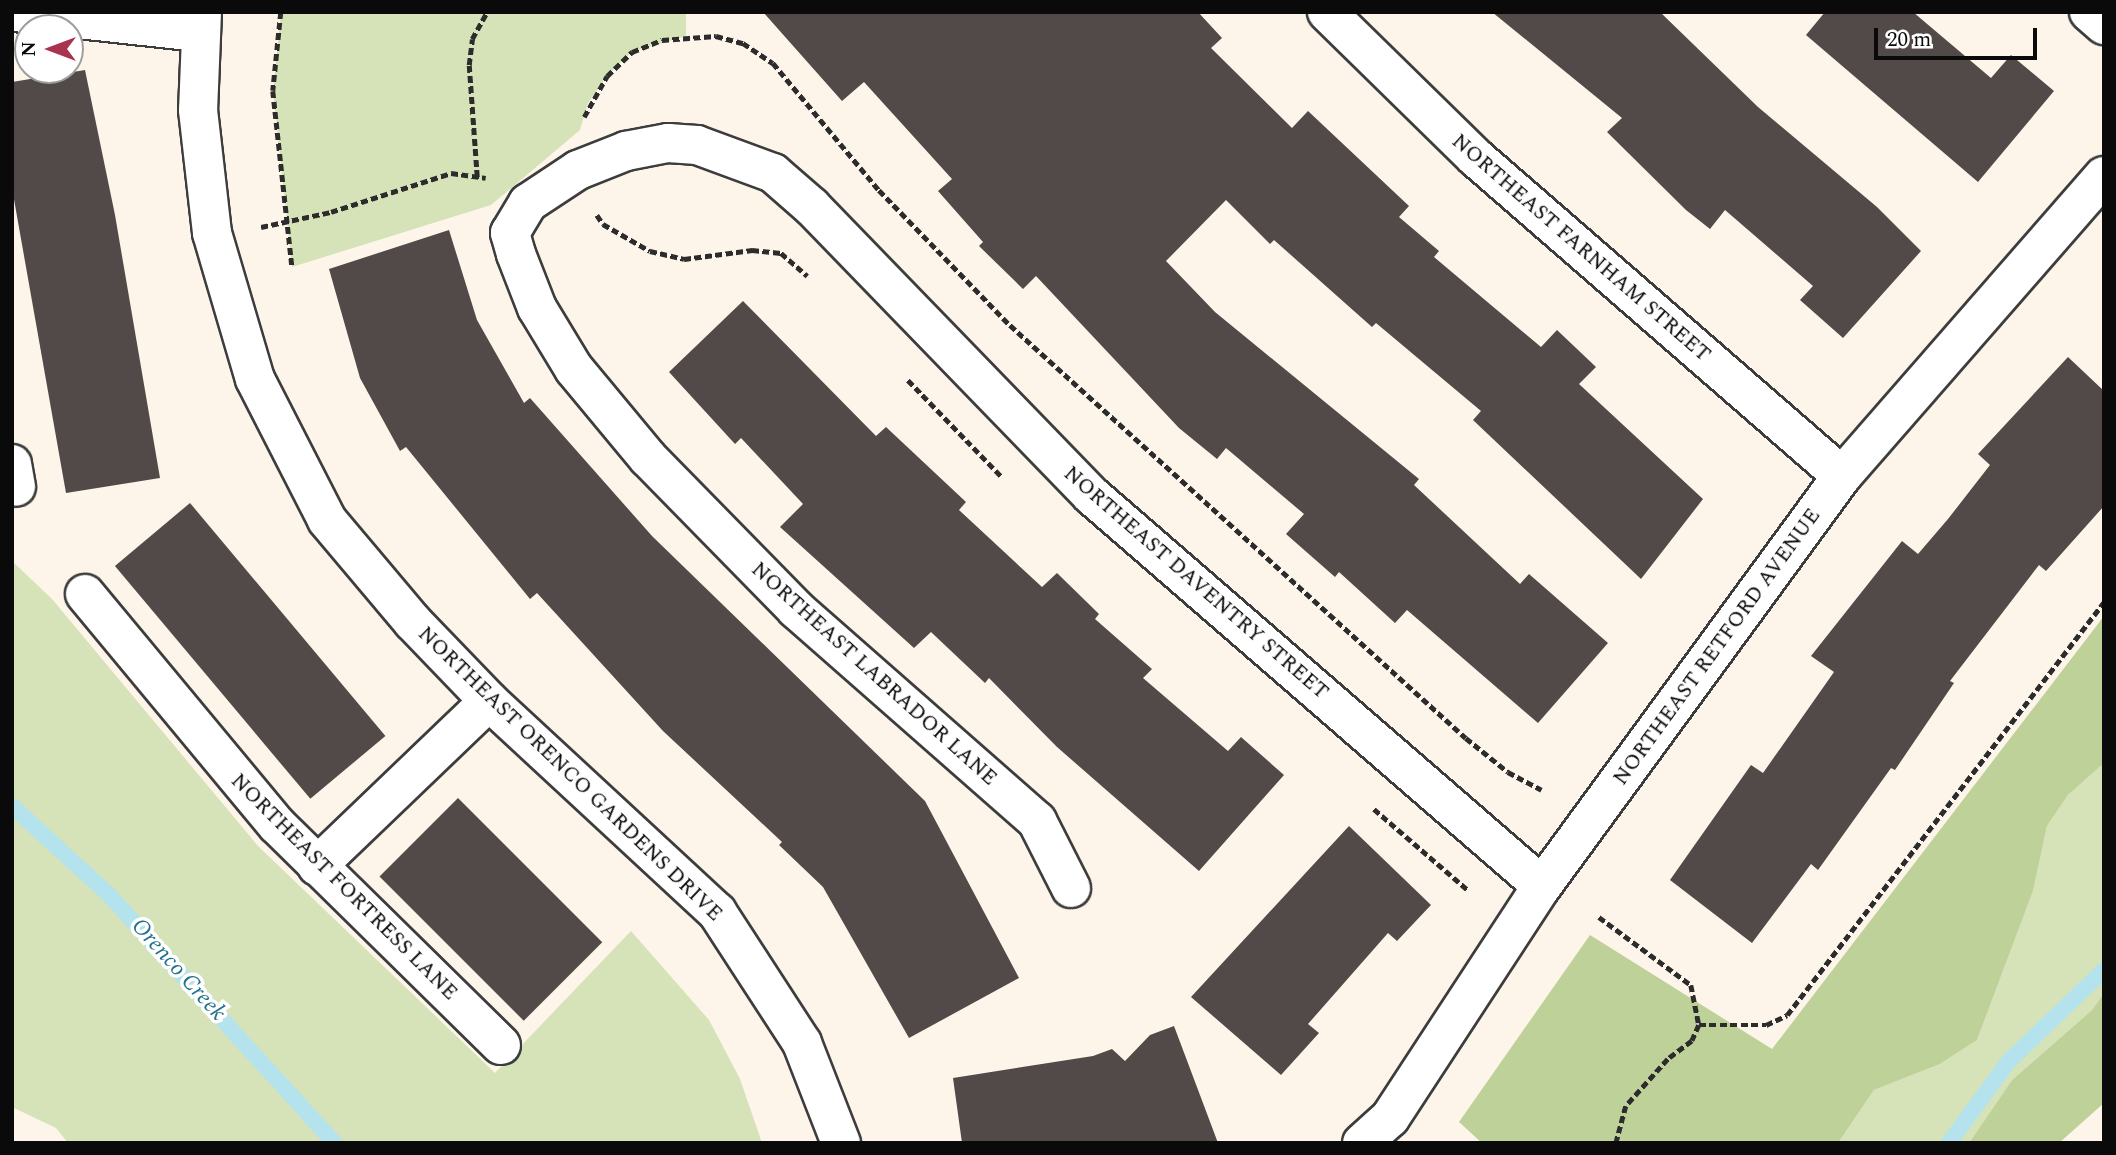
<!DOCTYPE html>
<style>
body{margin:0}
#map{position:relative;width:2116px;height:1155px;overflow:hidden;background:#fdf5e9;font-family:Spectral,serif}
div>[style]{position:absolute}
.green>*{inset:0;background:#d6e2b8}
.forest>*{inset:0;background:#bdd199}
.stream>*{height:16px;margin:-8px;padding:0 8px;transform-origin:8px;border-radius:8px;background:#b4e3ee}
.building>*{inset:0;background:#514a48;transform-origin:0 0}
.path>*{height:4.5px;margin-top:-2.25px;transform-origin:0;background:repeating-linear-gradient(90deg,#2c2c2c 0 7px,transparent 0 10.5px)}
.roads{filter:drop-shadow(2px 0 #3d3d3d) drop-shadow(-2px 0 #3d3d3d) drop-shadow(0 2px #3d3d3d) drop-shadow(0 -2px #3d3d3d)}
.minor>*{height:38px;margin:-19px;padding:0 19px;transform-origin:19px;border-radius:19px;background:#fff}
span{translate:-50% -50%;white-space:nowrap;text-align:center;line-height:1.15;-webkit-text-stroke:7px #fff;paint-order:stroke}
.street-label{font-size:21px;color:#0a0a0a}
.water-label{font-size:23px;color:#23728c;font-style:italic}
.frame{position:absolute;inset:0;border:14px solid #0a0a0a;pointer-events:none}
.north{position:absolute;left:14px;top:14px;width:70px;height:70px;box-sizing:border-box;background:#fff;border:2px solid #9d9d9d;border-radius:50%;rotate:270deg;font-size:19px;font-weight:700;line-height:28px;text-align:center;color:#0a0a0a}
.north::after{content:'';display:block;margin:auto;width:24px;height:32px;background:#a9334f;clip-path:polygon(50% 0,100% 100%,50% 72%,0 100%)}
.scale{position:absolute;left:1874px;top:28px;width:163px;height:32px;box-sizing:border-box;border:4px solid #0a0a0a;border-top:0;padding-left:9px;font-size:21px;line-height:24px;white-space:nowrap;color:#0a0a0a;-webkit-text-stroke:5px #fff;paint-order:stroke}
</style>
<div id="map">
<div class="green">
<div style="clip-path:polygon(281px 12px,686px 12px,686px 36px,632px 52px,607px 76px,588px 103px,580px 130px,491px 205px,292px 267px,273px 91px)"></div>
<div style="clip-path:polygon(12px 561px,52px 599px,258px 846px,495px 1073px,631px 931px,709px 1020px,740px 1079px,762px 1143px,68px 1143px,56px 1128px,12px 1107px)"></div>
<div style="clip-path:polygon(2104px 763px,2104px 993px,2092px 1010px,2012px 1080px,1969px 1143px,1838px 1143px,1874px 1090px,1940px 1064px,1977px 1040px,2033px 891px,2047px 826px,2068px 795px)"></div>
</div>
<div class="forest">
<div style="clip-path:polygon(2104px 616px,2104px 763px,2068px 795px,2047px 826px,2033px 891px,1977px 1040px,1940px 1064px,1874px 1090px,1838px 1143px,1482px 1143px,1459px 1122px,1590px 935px,1772px 1049px)"></div>
<div style="clip-path:polygon(2104px 993px,2104px 1103px,2059px 1143px,1969px 1143px,2012px 1080px,2092px 1010px)"></div>
</div>
<div class="stream">
<div style="left:12px;top:806px;width:132px;rotate:42.5deg"></div>
<div style="left:109px;top:895px;width:336px;rotate:47.7deg"></div>
<div style="left:1949px;top:1143px;width:100px;rotate:-53.9deg"></div>
<div style="left:2008px;top:1062px;width:133px;rotate:-43.8deg"></div>
</div>
<div class="building">
<div style="clip-path:polygon(763px 12px,1198px 12px,1222px 38px,1211px 48px,1292px 128px,1308px 111px,1409px 206px,1399px 217px,1439px 251px,1434px 257px,1541px 347px,1557px 330px,1596px 367px,1579px 384px,1703px 499px,1641px 579px,1473px 420px,1481px 411px,1376px 323px,1372px 327px,1274px 240px,1270px 244px,1226px 200px,1166px 261px,1215px 312px,1419px 479px,1414px 485px,1520px 584px,1529px 574px,1608px 643px,1538px 723px,1407px 610px,1395px 623px,1339px 572px,1335px 577px,1286px 534px,1304px 514px,1226px 448px,1217px 459px,1179px 428px,1036px 276px,1023px 289px,979px 246px,983px 242px,938px 191px,952px 179px,864px 82px,842px 101px)"></div>
<div style="clip-path:polygon(1492px 12px,1660px 12px,1758px 107px,1877px 207px,1921px 251px,1843px 338px,1800px 300px,1813px 286px,1725px 210px,1710px 229px,1686px 210px,1607px 132px,1622px 118px)"></div>
<div style="clip-path:polygon(1825px 12px,1913px 12px,1991px 78px,2011px 55px,2054px 91px,1978px 182px,1806px 35px)"></div>
<div style="clip-path:polygon(85px 70px,115px 215px,160px 478px,66px 493px,12px 188px,12px 82px)"></div>
<div style="clip-path:polygon(449px 230px,477px 320px,524px 403px,530px 398px,652px 536px,925px 801px,1019px 978px,909px 1038px,823px 887px,779px 845px,782px 842px,663px 731px,537px 593px,530px 599px,406px 447px,400px 451px,360px 378px,329px 269px)"></div>
<div style="clip-path:polygon(743px 301px,876px 436px,886px 427px,966px 502px,959px 510px,1042px 587px,1057px 573px,1099px 614px,1095px 619px,1152px 669px,1143px 678px,1228px 751px,1241px 737px,1284px 775px,1199px 871px,1057px 747px,989px 678px,985px 683px,931px 632px,914px 648px,780px 527px,803px 504px,741px 438px,735px 444px,669px 372px)"></div>
<div style="clip-path:polygon(2068px 357px,2104px 391px,2104px 506px,2046px 571px,2039px 565px,1950px 681px,1954px 683px,1895px 770px,1891px 768px,1818px 870px,1811px 864px,1752px 943px,1670px 880px,1751px 765px,1763px 773px,1834px 672px,1811px 656px,1902px 541px,1918px 554px,1948px 519px,1990px 465px,1978px 454px)"></div>
<div style="left:190px;top:503px;width:304px;height:98px;rotate:50deg"></div>
<div style="left:458px;top:798px;width:204px;height:111px;rotate:45deg"></div>
<div style="clip-path:polygon(1349px 826px,1431px 905px,1397px 941px,1388px 933px,1308px 1024px,1319px 1033px,1281px 1075px,1191px 997px)"></div>
<div style="clip-path:polygon(1174px 1026px,1218px 1143px,962px 1143px,953px 1078px,1093px 1056px,1112px 1049px,1125px 1061px,1150px 1035px)"></div>
</div>
<div class="path">
<div style="left:281px;top:12px;width:79px;rotate:95.8deg"></div>
<div style="left:273px;top:91px;width:177px;rotate:83.8deg"></div>
<div style="left:584px;top:117px;width:47px;rotate:-60.7deg"></div>
<div style="left:607px;top:76px;width:35px;rotate:-44deg"></div>
<div style="left:632px;top:52px;width:32px;rotate:-22deg"></div>
<div style="left:662px;top:40px;width:54px;rotate:-4.2deg"></div>
<div style="left:716px;top:36px;width:28px;rotate:15deg"></div>
<div style="left:743px;top:43px;width:36px;rotate:34deg"></div>
<div style="left:773px;top:63px;width:165px;rotate:50.2deg"></div>
<div style="left:879px;top:190px;width:188px;rotate:45.9deg"></div>
<div style="left:1010px;top:325px;width:615px;rotate:42.17deg"></div>
<div style="left:1466px;top:738px;width:54px;rotate:39deg"></div>
<div style="left:1508px;top:772px;width:38px;rotate:28deg"></div>
<div style="left:477px;top:177px;width:112px;rotate:-94.1deg"></div>
<div style="left:469px;top:65px;width:26px;rotate:-83deg"></div>
<div style="left:472px;top:39px;width:31px;rotate:-61deg"></div>
<div style="left:597px;top:215px;width:11px;rotate:56deg"></div>
<div style="left:603px;top:224px;width:54px;rotate:29.9deg"></div>
<div style="left:650px;top:251px;width:35px;rotate:13deg"></div>
<div style="left:684px;top:259px;width:69px;rotate:-7.5deg"></div>
<div style="left:752px;top:250px;width:29px;rotate:6deg"></div>
<div style="left:781px;top:253px;width:35px;rotate:41deg"></div>
<div style="left:261px;top:227px;width:72px;rotate:-12.1deg"></div>
<div style="left:331px;top:212px;width:126px;rotate:-18deg"></div>
<div style="left:451px;top:173px;width:35px;rotate:8deg"></div>
<div style="left:908px;top:380px;width:135px;rotate:45.9deg"></div>
<div style="left:1374px;top:809px;width:124px;rotate:40.8deg"></div>
<div style="left:1599px;top:917px;width:114px;rotate:36.5deg"></div>
<div style="left:1691px;top:985px;width:41px;rotate:78.7deg"></div>
<div style="left:1699px;top:1025px;width:17px;rotate:114deg"></div>
<div style="left:1692px;top:1041px;width:30px;rotate:143deg"></div>
<div style="left:1668px;top:1059px;width:63px;rotate:131.8deg"></div>
<div style="left:1626px;top:1106px;width:38px;rotate:105deg"></div>
<div style="left:1699px;top:1025px;width:67px"></div>
<div style="left:1766px;top:1025px;width:23px;rotate:-25deg"></div>
<div style="left:1787px;top:1015px;width:521px;rotate:-52.49deg"></div>
</div>
<div class="roads">
<div class="minor">
<div style="left:14px;top:12px;width:186px;rotate:6.2deg"></div>
<div style="left:202px;top:12px;width:98px;rotate:92.3deg"></div>
<div style="left:198px;top:110px;width:124px;rotate:83.5deg"></div>
<div style="left:212px;top:233px;width:152px;rotate:73.6deg"></div>
<div style="left:255px;top:379px;width:158px;rotate:62.9deg"></div>
<div style="left:327px;top:520px;width:133px;rotate:49.9deg"></div>
<div style="left:413px;top:622px;width:110px;rotate:46.1deg"></div>
<div style="left:489px;top:701px;width:311px;rotate:42.8deg"></div>
<div style="left:717px;top:912px;width:156px;rotate:57deg"></div>
<div style="left:802px;top:1043px;width:107px;rotate:68.7deg"></div>
<div style="left:1327px;top:12px;width:207px;rotate:44.4deg"></div>
<div style="left:1475px;top:157px;width:486px;rotate:41deg"></div>
<div style="left:2089px;top:12px;width:20px;rotate:41deg"></div>
<div style="left:12px;top:464px;width:23px;rotate:80deg"></div>
<div style="left:85px;top:594px;width:300px;rotate:50.3deg"></div>
<div style="left:277px;top:825px;width:314px;rotate:44.5deg"></div>
<div style="left:317px;top:866px;width:238px;rotate:-43.8deg"></div>
<div style="left:1071px;top:888px;width:75px;rotate:-116.9deg"></div>
<div style="left:1037px;top:821px;width:321px;rotate:-138.7deg"></div>
<div style="left:796px;top:609px;width:211px;rotate:-134.4deg"></div>
<div style="left:648px;top:458px;width:116px;rotate:-129.7deg"></div>
<div style="left:574px;top:369px;width:71px;rotate:-121.2deg"></div>
<div style="left:537px;top:308px;width:58px;rotate:-111.3deg"></div>
<div style="left:516px;top:254px;width:22px;rotate:-106deg"></div>
<div style="left:510px;top:233px;width:35px;rotate:-59deg"></div>
<div style="left:528px;top:203px;width:60px;rotate:-33.4deg"></div>
<div style="left:578px;top:170px;width:52px;rotate:-21.6deg"></div>
<div style="left:626px;top:151px;width:43px;rotate:-10.8deg"></div>
<div style="left:668px;top:143px;width:29px;rotate:4deg"></div>
<div style="left:697px;top:145px;width:81px;rotate:20.2deg"></div>
<div style="left:773px;top:173px;width:52px;rotate:41.1deg"></div>
<div style="left:812px;top:207px;width:401px;rotate:45.9deg"></div>
<div style="left:1091px;top:495px;width:597px;rotate:40.92deg"></div>
<div style="left:1362px;top:1143px;width:38px;rotate:-42deg"></div>
<div style="left:1390px;top:1118px;width:277px;rotate:-56.8deg"></div>
<div style="left:1542px;top:886px;width:508px;rotate:-53.81deg"></div>
<div style="left:1842px;top:476px;width:398px;rotate:-48.9deg"></div>
</div>
</div>
<div class="street-label">
<span style="left:1581px;top:248px;rotate:41deg">NORTHEAST FARNHAM STREET</span>
<span style="left:1196px;top:583px;rotate:41deg">NORTHEAST DAVENTRY STREET</span>
<span style="left:1717px;top:647px;rotate:-54deg">NORTHEAST RETFORD AVENUE</span>
<span style="left:874px;top:674px;rotate:42deg">NORTHEAST LABRADOR LANE</span>
<span style="left:570px;top:774px;rotate:44deg">NORTHEAST ORENCO GARDENS DRIVE</span>
<span style="left:344px;top:887px;rotate:45deg">NORTHEAST FORTRESS LANE</span>
</div>
<div class="water-label">
<span style="left:178px;top:970px;rotate:48deg">Orenco Creek</span>
</div>
<div class="frame"></div>
<div class="north">N</div>
<div class="scale">20 m</div>
</div>
